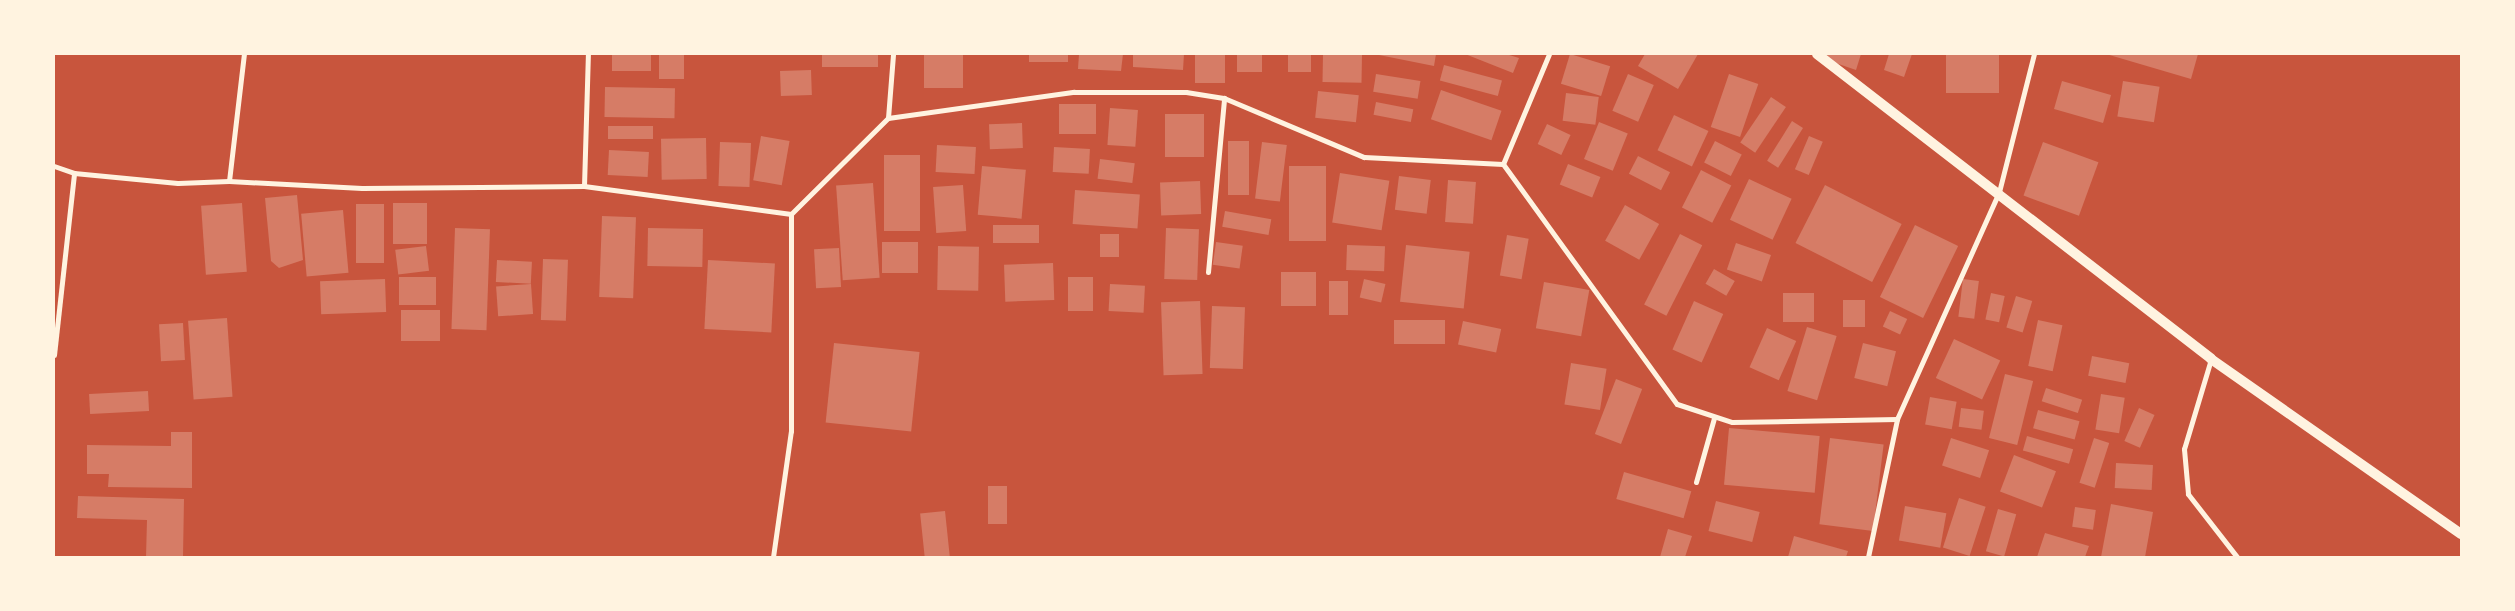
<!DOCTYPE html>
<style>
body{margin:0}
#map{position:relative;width:2515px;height:611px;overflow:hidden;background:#c8553d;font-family:Helvetica,sans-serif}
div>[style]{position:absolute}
.building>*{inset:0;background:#d67c66;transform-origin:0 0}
.minor>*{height:5px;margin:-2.5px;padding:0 2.5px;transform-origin:2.5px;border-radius:2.5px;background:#fff3e0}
.secondary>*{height:10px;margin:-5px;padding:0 5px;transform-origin:5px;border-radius:5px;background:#fff3e0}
span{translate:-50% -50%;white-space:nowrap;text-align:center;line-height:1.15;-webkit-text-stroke:4px #fff3e0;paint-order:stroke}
.frame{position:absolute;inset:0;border:55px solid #fff3e0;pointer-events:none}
</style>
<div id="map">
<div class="building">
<div style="left:612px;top:54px;width:39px;height:17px"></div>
<div style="left:659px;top:54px;width:25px;height:25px"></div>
<div style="left:822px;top:54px;width:56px;height:13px"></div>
<div style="left:924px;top:54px;width:39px;height:34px"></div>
<div style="left:1029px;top:54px;width:39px;height:8px"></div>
<div style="clip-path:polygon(1079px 54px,1123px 54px,1121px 71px,1078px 69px)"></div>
<div style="clip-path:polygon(1133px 54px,1184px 54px,1183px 70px,1133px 67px)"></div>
<div style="left:1195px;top:54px;width:30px;height:29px"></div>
<div style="left:1237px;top:54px;width:25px;height:18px"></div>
<div style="left:1288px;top:54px;width:23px;height:18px"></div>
<div style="left:1323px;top:54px;width:39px;height:28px;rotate:1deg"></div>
<div style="clip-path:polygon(1374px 54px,1436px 54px,1434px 66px)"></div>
<div style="clip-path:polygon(1465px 54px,1506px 54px,1519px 58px,1513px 73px)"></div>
<div style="left:1570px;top:54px;width:42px;height:31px;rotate:17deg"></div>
<div style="clip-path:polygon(1645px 54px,1698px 54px,1678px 89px,1638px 66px)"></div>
<div style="clip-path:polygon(1825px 54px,1861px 54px,1856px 70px,1824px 59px)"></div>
<div style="clip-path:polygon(1889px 54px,1912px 54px,1904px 77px,1884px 70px)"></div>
<div style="left:1946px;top:54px;width:53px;height:39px"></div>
<div style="clip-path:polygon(2106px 54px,2198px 54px,2191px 79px)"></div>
<div style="left:1444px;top:65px;width:60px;height:16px;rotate:15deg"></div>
<div style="left:811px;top:70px;width:25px;height:31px;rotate:88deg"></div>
<div style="left:1376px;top:74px;width:45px;height:18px;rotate:9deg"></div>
<div style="left:1628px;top:74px;width:28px;height:40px;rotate:23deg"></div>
<div style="left:1729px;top:74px;width:31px;height:56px;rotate:19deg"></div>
<div style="left:2062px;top:81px;width:51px;height:29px;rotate:16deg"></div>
<div style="left:2123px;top:81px;width:37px;height:36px;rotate:9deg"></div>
<div style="left:605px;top:87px;width:70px;height:30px;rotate:1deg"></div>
<div style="left:1441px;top:90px;width:64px;height:31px;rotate:19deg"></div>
<div style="left:1318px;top:91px;width:41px;height:27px;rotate:6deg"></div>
<div style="left:1566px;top:93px;width:33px;height:28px;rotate:7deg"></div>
<div style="left:1771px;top:97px;width:18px;height:55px;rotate:34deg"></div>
<div style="left:1376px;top:102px;width:38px;height:13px;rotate:11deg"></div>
<div style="left:1059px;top:104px;width:37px;height:30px"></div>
<div style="left:1110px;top:108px;width:28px;height:37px;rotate:4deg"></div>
<div style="left:1165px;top:114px;width:39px;height:43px"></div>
<div style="left:1674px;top:115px;width:38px;height:39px;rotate:25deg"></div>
<div style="left:1792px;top:121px;width:13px;height:47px;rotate:32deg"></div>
<div style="left:1599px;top:122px;width:31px;height:40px;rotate:22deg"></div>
<div style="left:1022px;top:123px;width:25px;height:33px;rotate:88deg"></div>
<div style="left:1547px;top:124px;width:26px;height:22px;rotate:25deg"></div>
<div style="left:608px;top:126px;width:45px;height:13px"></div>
<div style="left:761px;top:136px;width:29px;height:45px;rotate:10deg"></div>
<div style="left:1809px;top:136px;width:15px;height:36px;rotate:23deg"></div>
<div style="left:706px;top:138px;width:41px;height:45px;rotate:89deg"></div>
<div style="left:1228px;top:141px;width:21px;height:54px"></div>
<div style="left:1715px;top:141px;width:30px;height:24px;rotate:27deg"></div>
<div style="left:720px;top:142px;width:31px;height:44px;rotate:2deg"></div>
<div style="left:1262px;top:142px;width:25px;height:57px;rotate:7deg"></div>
<div style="left:2043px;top:142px;width:59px;height:57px;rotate:20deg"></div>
<div style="left:937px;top:145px;width:39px;height:27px;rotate:3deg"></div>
<div style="left:1054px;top:147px;width:36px;height:25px;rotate:3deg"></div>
<div style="left:609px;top:150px;width:40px;height:25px;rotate:3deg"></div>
<div style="left:884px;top:155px;width:36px;height:76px"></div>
<div style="left:1638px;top:156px;width:36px;height:20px;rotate:27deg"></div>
<div style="left:1100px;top:159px;width:35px;height:20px;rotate:7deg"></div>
<div style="left:1568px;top:164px;width:35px;height:22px;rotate:22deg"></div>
<div style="left:982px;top:166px;width:44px;height:49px;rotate:5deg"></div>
<div style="left:1289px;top:166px;width:37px;height:75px"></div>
<div style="left:1701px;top:170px;width:34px;height:42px;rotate:27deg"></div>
<div style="left:1340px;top:173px;width:50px;height:50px;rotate:9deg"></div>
<div style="left:1399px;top:176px;width:32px;height:34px;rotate:7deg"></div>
<div style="left:1749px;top:179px;width:47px;height:45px;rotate:25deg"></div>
<div style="left:1448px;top:180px;width:28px;height:42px;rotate:4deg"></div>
<div style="left:1200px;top:181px;width:33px;height:40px;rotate:88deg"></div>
<div style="left:873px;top:183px;width:95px;height:37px;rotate:86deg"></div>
<div style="left:963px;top:185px;width:46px;height:30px;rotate:86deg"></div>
<div style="left:1825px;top:185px;width:86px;height:65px;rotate:27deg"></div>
<div style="left:1075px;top:190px;width:65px;height:34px;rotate:4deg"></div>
<div style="clip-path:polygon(297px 195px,303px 260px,279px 268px,271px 261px,265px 198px)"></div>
<div style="left:242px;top:203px;width:69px;height:41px;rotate:86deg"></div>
<div style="left:393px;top:203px;width:34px;height:41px"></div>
<div style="left:356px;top:204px;width:28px;height:59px"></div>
<div style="left:1625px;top:205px;width:39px;height:41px;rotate:29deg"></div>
<div style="left:343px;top:210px;width:63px;height:42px;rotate:85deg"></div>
<div style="left:1225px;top:211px;width:47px;height:16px;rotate:10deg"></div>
<div style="left:602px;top:216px;width:34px;height:81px;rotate:2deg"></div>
<div style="left:993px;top:225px;width:46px;height:18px"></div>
<div style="left:1915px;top:225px;width:48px;height:80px;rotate:26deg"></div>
<div style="left:455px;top:228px;width:35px;height:101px;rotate:2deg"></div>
<div style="left:648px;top:228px;width:55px;height:38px;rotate:1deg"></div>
<div style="left:1166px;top:228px;width:33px;height:51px;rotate:2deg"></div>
<div style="left:1100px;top:234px;width:19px;height:23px"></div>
<div style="left:1680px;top:234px;width:25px;height:79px;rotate:27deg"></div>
<div style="left:1507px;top:235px;width:22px;height:41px;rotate:10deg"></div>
<div style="left:882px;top:242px;width:36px;height:31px"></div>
<div style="left:1216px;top:242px;width:27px;height:23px;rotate:8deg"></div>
<div style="left:1736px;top:243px;width:37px;height:28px;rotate:19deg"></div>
<div style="left:1347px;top:245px;width:38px;height:25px;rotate:2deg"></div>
<div style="left:1406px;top:245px;width:64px;height:57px;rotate:6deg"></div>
<div style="left:426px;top:246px;width:25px;height:31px;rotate:83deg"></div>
<div style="left:938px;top:246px;width:41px;height:44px;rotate:1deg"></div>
<div style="left:839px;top:248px;width:39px;height:25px;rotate:87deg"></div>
<div style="left:543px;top:259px;width:25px;height:61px;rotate:2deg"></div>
<div style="left:497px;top:260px;width:35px;height:22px;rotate:3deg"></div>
<div style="left:708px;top:260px;width:67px;height:69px;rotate:3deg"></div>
<div style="left:1053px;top:263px;width:37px;height:49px;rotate:88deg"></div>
<div style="left:1714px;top:269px;width:24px;height:17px;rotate:30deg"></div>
<div style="left:1316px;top:272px;width:34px;height:35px;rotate:90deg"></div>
<div style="left:399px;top:277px;width:37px;height:28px"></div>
<div style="left:1068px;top:277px;width:25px;height:34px"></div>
<div style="left:385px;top:279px;width:33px;height:65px;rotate:88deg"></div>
<div style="left:1364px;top:279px;width:22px;height:19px;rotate:13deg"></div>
<div style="left:1963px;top:279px;width:16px;height:38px;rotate:7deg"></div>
<div style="left:1329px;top:281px;width:19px;height:34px"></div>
<div style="left:1544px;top:282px;width:46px;height:47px;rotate:10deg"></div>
<div style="left:531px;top:284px;width:30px;height:35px;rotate:86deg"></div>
<div style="left:1110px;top:284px;width:35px;height:27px;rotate:3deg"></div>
<div style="left:1783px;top:293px;width:31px;height:29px"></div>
<div style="left:1991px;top:293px;width:14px;height:27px;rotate:12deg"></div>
<div style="left:2016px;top:296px;width:17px;height:33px;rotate:17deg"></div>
<div style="left:1843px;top:300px;width:22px;height:27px"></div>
<div style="left:1200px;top:301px;width:73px;height:39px;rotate:88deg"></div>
<div style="left:1694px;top:301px;width:32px;height:53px;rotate:24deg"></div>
<div style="left:1212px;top:306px;width:33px;height:62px;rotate:2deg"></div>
<div style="left:401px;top:310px;width:39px;height:31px"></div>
<div style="left:1890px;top:311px;width:19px;height:17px;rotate:25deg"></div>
<div style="left:227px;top:318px;width:79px;height:39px;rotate:86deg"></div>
<div style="left:1394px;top:320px;width:51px;height:24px"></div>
<div style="left:2038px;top:320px;width:25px;height:47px;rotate:12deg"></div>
<div style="left:1463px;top:321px;width:39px;height:24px;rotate:12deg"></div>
<div style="left:183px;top:323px;width:37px;height:24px;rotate:87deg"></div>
<div style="left:1807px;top:327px;width:31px;height:67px;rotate:17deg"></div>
<div style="left:1767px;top:328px;width:32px;height:43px;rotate:24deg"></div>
<div style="left:1954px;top:339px;width:51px;height:43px;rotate:25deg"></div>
<div style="left:834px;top:343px;width:86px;height:80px;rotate:6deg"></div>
<div style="left:1863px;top:343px;width:34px;height:36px;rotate:14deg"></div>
<div style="left:2092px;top:356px;width:38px;height:20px;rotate:11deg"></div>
<div style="left:1571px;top:363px;width:36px;height:42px;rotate:9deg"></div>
<div style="left:2005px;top:374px;width:29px;height:66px;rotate:14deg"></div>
<div style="left:1616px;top:379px;width:28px;height:59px;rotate:21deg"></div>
<div style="left:2046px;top:388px;width:38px;height:14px;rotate:18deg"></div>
<div style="left:148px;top:391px;width:20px;height:59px;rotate:87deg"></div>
<div style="left:2101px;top:394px;width:24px;height:36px;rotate:9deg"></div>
<div style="left:1930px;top:397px;width:27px;height:28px;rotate:10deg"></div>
<div style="left:1961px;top:408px;width:23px;height:19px;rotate:7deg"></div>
<div style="left:2139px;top:408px;width:17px;height:36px;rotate:24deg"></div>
<div style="left:2038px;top:410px;width:43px;height:19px;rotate:15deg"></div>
<div style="left:1729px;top:428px;width:91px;height:57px;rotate:5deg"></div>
<div style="clip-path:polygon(171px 432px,192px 432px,192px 488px,108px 487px,109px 474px,87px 474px,87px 445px,171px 446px)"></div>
<div style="left:2027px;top:436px;width:48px;height:15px;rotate:16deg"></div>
<div style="left:1830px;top:438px;width:54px;height:87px;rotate:7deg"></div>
<div style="left:1951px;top:438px;width:40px;height:29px;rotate:18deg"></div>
<div style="left:2094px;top:438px;width:16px;height:47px;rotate:18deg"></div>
<div style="left:2014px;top:455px;width:45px;height:39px;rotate:21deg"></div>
<div style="left:2116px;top:463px;width:37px;height:25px;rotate:3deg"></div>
<div style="left:1624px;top:472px;width:70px;height:28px;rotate:16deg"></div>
<div style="left:988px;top:486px;width:19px;height:38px"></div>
<div style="clip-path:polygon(78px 496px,184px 499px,183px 557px,146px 557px,147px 520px,77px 518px)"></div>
<div style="left:1959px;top:498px;width:28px;height:52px;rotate:18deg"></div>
<div style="left:1716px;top:501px;width:45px;height:31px;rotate:14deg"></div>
<div style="clip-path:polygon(2111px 504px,2153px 512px,2145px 557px,2101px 557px)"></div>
<div style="left:1905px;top:506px;width:42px;height:35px;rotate:10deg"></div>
<div style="left:2075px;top:507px;width:21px;height:20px;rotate:8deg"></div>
<div style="left:1998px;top:509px;width:19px;height:44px;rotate:16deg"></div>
<div style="left:945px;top:511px;width:46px;height:25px;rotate:84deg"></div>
<div style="clip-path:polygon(1668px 529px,1692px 536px,1685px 557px,1660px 557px)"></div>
<div style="clip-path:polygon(2045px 533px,2089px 546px,2085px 557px,2037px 557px)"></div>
<div style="clip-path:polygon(1794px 536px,1848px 551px,1846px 557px,1788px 557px)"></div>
</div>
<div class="minor">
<div style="left:888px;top:118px;width:64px;rotate:-85.5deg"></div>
<div style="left:1503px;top:164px;width:119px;rotate:-67.3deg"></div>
<div style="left:54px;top:166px;width:21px;rotate:19deg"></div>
<div style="left:74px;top:173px;width:104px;rotate:5.5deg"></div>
<div style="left:178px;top:183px;width:51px;rotate:-2.2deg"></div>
<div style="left:229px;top:181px;width:133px;rotate:3deg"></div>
<div style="left:362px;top:188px;width:222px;rotate:-0.5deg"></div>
<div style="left:584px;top:186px;width:209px;rotate:7.7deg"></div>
<div style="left:229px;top:181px;width:128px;rotate:-83.3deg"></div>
<div style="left:584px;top:186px;width:132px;rotate:-88.3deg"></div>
<div style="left:1208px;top:272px;width:175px;rotate:-84.7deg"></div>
<div style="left:54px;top:355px;width:183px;rotate:-83.7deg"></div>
<div style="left:2211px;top:359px;width:94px;rotate:106.7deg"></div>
<div style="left:2184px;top:449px;width:45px;rotate:84.9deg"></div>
<div style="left:2188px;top:494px;width:80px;rotate:52.1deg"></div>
<div style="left:1696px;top:482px;width:66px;rotate:-74.3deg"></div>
<div style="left:773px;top:557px;width:127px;rotate:-81.9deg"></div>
<div style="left:791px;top:431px;width:217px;rotate:-90deg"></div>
<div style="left:791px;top:214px;width:136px;rotate:-44.7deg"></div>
<div style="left:888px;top:118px;width:188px;rotate:-8deg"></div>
<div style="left:1074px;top:92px;width:112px"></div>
<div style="left:1186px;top:92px;width:38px;rotate:9deg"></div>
<div style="left:1224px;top:98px;width:152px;rotate:22.9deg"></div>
<div style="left:1364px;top:157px;width:139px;rotate:2.9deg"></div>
<div style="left:1503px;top:164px;width:296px;rotate:54.1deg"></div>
<div style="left:1677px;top:404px;width:58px;rotate:18.1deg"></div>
<div style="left:1732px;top:422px;width:165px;rotate:-1deg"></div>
<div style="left:1868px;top:557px;width:141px;rotate:-78.1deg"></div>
<div style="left:1897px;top:419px;width:249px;rotate:-65.8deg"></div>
<div style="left:1999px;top:192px;width:142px;rotate:-75.8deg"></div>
</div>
<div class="secondary">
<div style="left:1817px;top:54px;width:498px;rotate:37.7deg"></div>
<div style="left:2211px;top:359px;width:305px;rotate:35deg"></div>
</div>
<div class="frame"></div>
</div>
